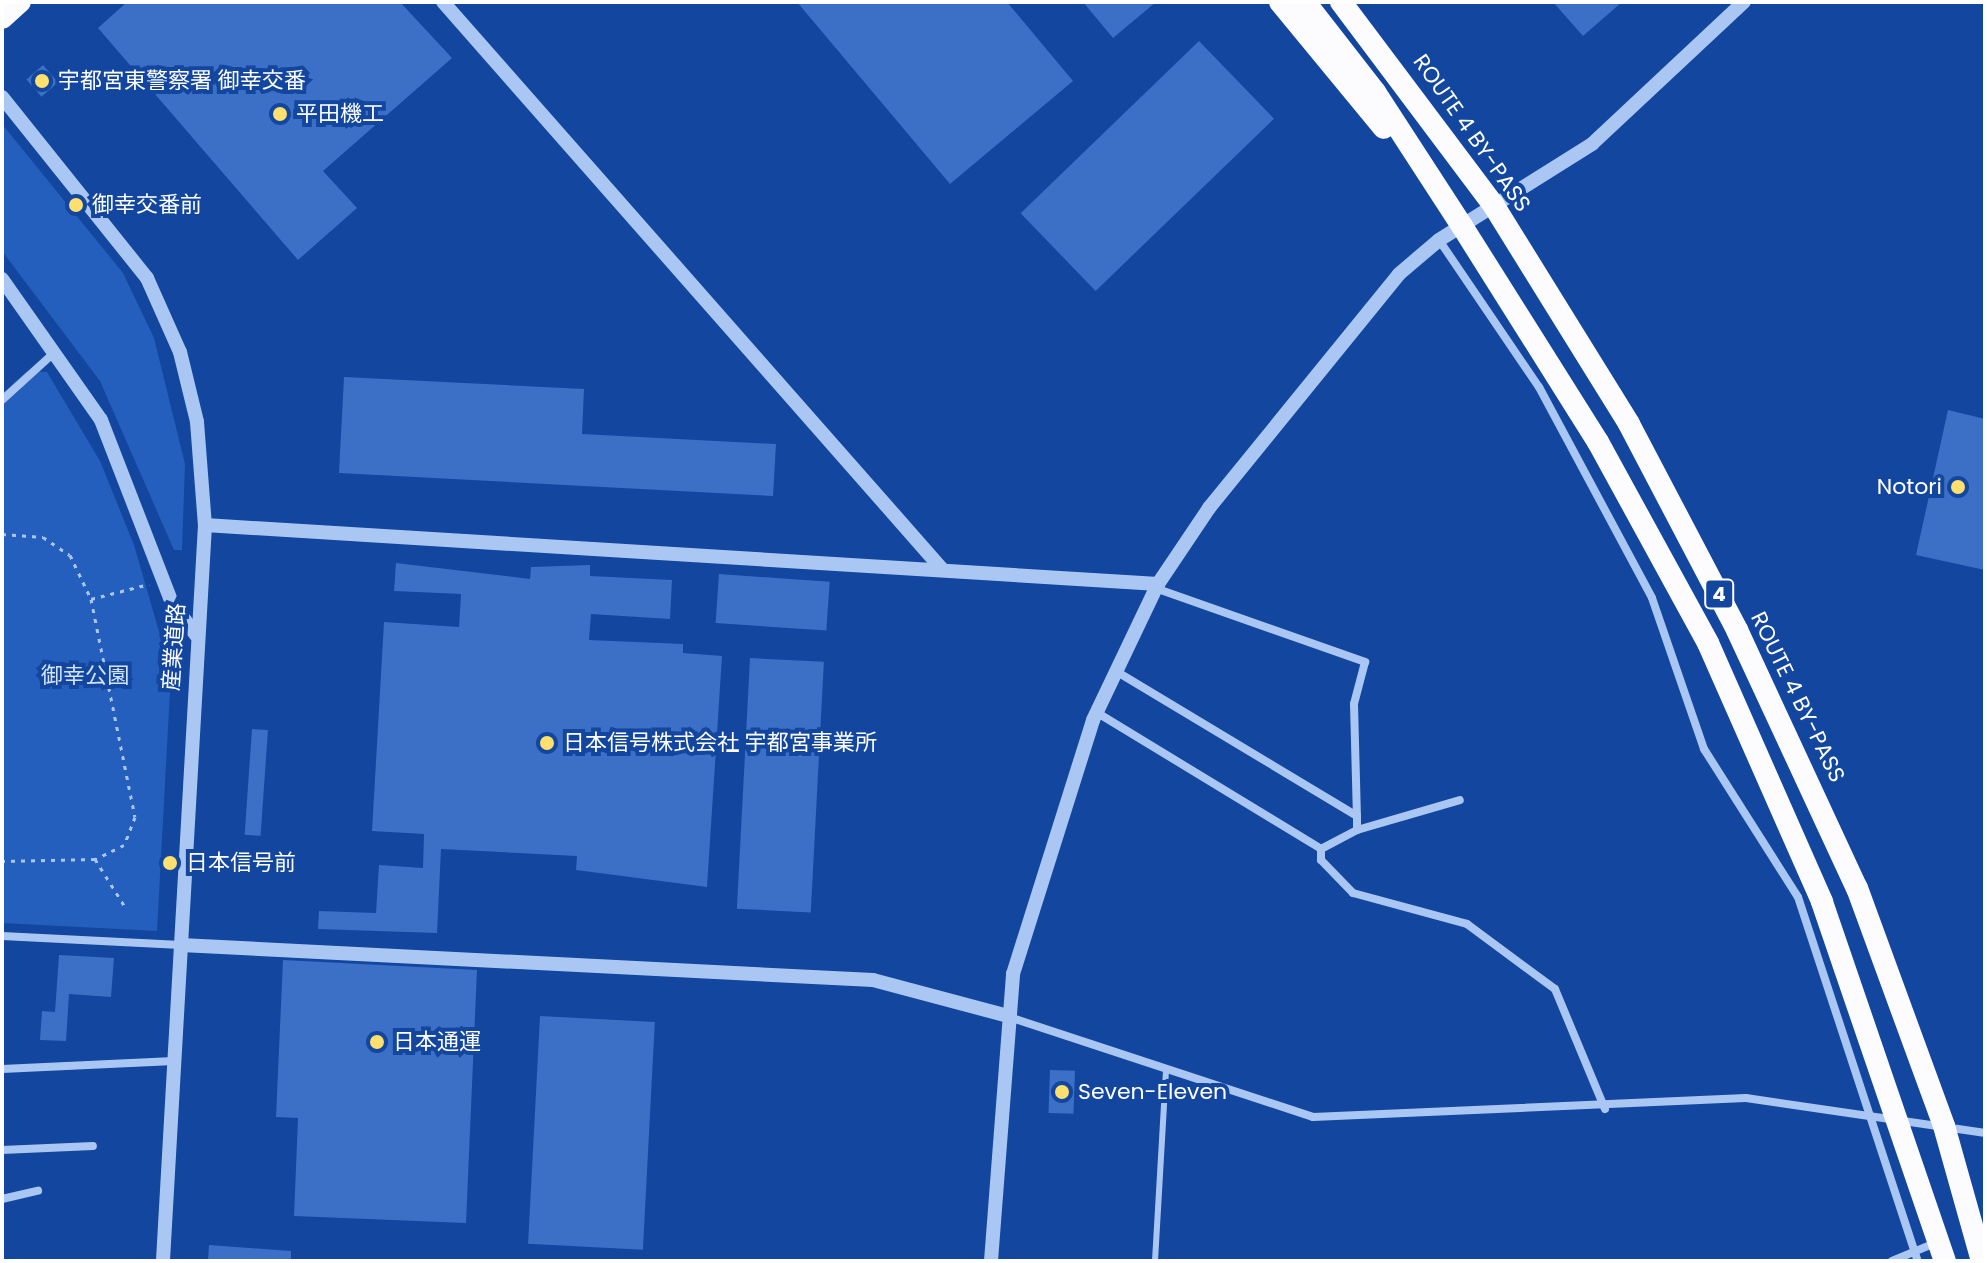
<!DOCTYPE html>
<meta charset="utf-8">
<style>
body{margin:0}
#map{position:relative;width:1987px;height:1263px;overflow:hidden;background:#12469f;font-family:Poppins,"Noto Sans JP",sans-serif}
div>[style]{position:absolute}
.green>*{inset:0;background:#255fbd}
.building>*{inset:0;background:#3c70c6;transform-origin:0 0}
.path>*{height:3px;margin-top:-1.5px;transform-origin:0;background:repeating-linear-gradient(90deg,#aac7f4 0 4px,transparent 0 10px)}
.service>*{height:6px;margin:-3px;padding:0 3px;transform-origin:3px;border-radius:3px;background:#aac7f4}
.minor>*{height:8px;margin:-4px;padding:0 4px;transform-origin:4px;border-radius:4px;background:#aac7f4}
.tertiary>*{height:14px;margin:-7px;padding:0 7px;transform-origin:7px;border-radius:7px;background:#aac7f4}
.trunk>*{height:22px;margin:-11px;padding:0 11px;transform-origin:11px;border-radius:11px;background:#fcfcff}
.dots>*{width:22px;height:22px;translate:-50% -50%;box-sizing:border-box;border:4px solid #12469f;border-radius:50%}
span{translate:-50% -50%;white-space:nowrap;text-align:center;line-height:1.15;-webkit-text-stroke:8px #12469f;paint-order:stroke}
.shield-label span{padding:2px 6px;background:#12469f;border:2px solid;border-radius:6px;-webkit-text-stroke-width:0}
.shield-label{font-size:20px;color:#fff;font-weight:700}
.poi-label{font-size:22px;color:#fff}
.left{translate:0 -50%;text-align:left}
.right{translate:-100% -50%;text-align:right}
.street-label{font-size:22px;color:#fff}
.park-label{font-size:22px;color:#d3e4fe}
.frame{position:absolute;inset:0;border:4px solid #fff;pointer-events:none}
</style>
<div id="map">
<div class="green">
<div style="clip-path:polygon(2px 124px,123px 273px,154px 338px,185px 464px,182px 550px,174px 550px,100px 381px,2px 251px)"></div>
<div style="clip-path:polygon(27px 371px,47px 372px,100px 461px,134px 545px,171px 673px,157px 931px,2px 923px,2px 394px)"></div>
</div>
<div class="building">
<div style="clip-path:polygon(127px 2px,400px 2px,452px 58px,323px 171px,357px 208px,298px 260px,98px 28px)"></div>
<div style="clip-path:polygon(797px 2px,1007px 2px,1073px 81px,950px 184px)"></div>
<div style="clip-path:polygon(1083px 2px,1156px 2px,1113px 38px)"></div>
<div style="clip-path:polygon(1553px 2px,1622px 2px,1583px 36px)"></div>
<div style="left:1199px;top:41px;width:108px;height:248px;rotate:46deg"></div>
<div style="left:43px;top:65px;width:23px;height:22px;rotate:49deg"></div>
<div style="clip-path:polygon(344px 377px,584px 389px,582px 434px,776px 444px,773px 496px,339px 473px)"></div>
<div style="clip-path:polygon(1948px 410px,1985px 419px,1985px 570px,1916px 555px)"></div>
<div style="clip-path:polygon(396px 563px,530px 579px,531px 567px,590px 565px,590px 576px,672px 580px,670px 619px,591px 614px,589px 640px,683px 644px,683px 653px,722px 656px,707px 887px,576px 870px,577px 856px,441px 849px,437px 933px,318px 929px,319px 911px,376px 913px,379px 865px,423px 868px,424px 834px,372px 831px,384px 622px,459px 627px,461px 594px,394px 591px)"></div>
<div style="left:719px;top:574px;width:111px;height:49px;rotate:4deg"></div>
<div style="left:750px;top:658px;width:74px;height:251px;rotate:3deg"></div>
<div style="left:252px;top:729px;width:16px;height:106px;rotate:4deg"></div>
<div style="clip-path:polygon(59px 955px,114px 958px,111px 997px,69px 994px,66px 1041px,40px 1040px,42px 1011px,55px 1012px)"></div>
<div style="clip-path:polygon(283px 960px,477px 970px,466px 1223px,294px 1216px,298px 1118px,276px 1117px)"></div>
<div style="left:540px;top:1016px;width:115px;height:228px;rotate:3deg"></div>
<div style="left:1050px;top:1070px;width:25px;height:43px;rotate:2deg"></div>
<div style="clip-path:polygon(209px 1245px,291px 1251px,291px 1261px,208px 1261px)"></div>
</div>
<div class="path">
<div style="left:2px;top:534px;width:41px;rotate:4.2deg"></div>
<div style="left:43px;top:537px;width:32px;rotate:34deg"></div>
<div style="left:70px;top:555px;width:49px;rotate:64.5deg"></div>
<div style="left:91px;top:599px;width:222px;rotate:78.6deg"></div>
<div style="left:135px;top:817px;width:30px;rotate:111deg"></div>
<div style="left:124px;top:845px;width:32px;rotate:154deg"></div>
<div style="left:95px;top:859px;width:93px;rotate:178.8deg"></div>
<div style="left:91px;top:599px;width:60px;rotate:-14.5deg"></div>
<div style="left:95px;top:859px;width:60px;rotate:57.9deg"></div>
</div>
<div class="service">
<div style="left:1155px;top:1261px;width:191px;rotate:-86.7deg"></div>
</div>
<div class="minor">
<div style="left:1439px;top:240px;width:178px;rotate:55.8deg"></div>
<div style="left:1539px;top:387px;width:239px;rotate:61.8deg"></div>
<div style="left:1652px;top:598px;width:160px;rotate:71deg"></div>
<div style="left:1704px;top:749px;width:175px;rotate:57.6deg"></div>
<div style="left:1798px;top:897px;width:383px;rotate:71.8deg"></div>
<div style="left:2px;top:400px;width:72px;rotate:-42.2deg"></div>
<div style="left:1155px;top:588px;width:223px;rotate:19.4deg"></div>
<div style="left:1365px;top:662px;width:43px;rotate:104.7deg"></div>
<div style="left:1354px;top:704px;width:112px;rotate:88.5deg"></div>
<div style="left:1114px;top:670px;width:283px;rotate:31deg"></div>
<div style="left:1357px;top:816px;width:14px;rotate:90deg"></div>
<div style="left:1357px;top:830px;width:41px;rotate:152.2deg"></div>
<div style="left:1321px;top:849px;width:11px;rotate:90deg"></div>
<div style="left:1321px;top:860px;width:46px;rotate:45.9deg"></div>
<div style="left:1353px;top:893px;width:118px;rotate:15.2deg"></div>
<div style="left:1467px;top:924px;width:109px;rotate:36.5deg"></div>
<div style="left:1555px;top:989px;width:130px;rotate:67.4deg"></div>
<div style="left:1096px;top:712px;width:263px;rotate:31.3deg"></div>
<div style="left:1357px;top:830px;width:107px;rotate:-16.2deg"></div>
<div style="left:2px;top:936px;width:179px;rotate:2.9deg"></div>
<div style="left:1006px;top:1016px;width:323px;rotate:18.2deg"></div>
<div style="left:1313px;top:1117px;width:433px;rotate:-2.5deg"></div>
<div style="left:1746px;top:1098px;width:242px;rotate:8.3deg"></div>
<div style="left:2px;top:1069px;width:172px;rotate:-2.7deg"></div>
<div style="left:2px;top:1150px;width:91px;rotate:-2.5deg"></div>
<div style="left:2px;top:1199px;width:37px;rotate:-13deg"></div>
<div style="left:1892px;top:1261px;width:47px;rotate:-22.7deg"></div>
</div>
<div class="tertiary">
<div style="left:443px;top:2px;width:755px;rotate:48.65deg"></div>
<div style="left:2px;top:97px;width:232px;rotate:51.3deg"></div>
<div style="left:147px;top:278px;width:81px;rotate:66deg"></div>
<div style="left:180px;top:352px;width:72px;rotate:76.3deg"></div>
<div style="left:197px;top:422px;width:103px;rotate:85.6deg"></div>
<div style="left:205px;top:525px;width:737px;rotate:93.27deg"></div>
<div style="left:2px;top:279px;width:172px;rotate:54.9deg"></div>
<div style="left:101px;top:420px;width:196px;rotate:68.8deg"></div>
<div style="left:172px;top:603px;width:40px;rotate:53deg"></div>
<div style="left:205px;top:525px;width:955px;rotate:3.54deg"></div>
<div style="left:181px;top:945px;width:693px;rotate:2.9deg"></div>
<div style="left:873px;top:980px;width:137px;rotate:14.9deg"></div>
<div style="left:991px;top:1261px;width:288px;rotate:-85.6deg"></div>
<div style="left:1013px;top:974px;width:266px;rotate:-72.5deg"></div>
<div style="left:1093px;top:720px;width:151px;rotate:-64.5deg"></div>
<div style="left:1158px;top:584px;width:92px;rotate:-56.1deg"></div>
<div style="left:1209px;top:508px;width:301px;rotate:-50.9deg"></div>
<div style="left:1399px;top:274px;width:52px;rotate:-40.4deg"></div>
<div style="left:1439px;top:240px;width:181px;rotate:-32.1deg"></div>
<div style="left:1592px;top:144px;width:208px;rotate:-43.1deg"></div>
</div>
<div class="trunk">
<div style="left:1280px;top:2px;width:163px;rotate:50.5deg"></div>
<div style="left:1305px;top:2px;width:114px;rotate:52.1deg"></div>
<div style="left:1375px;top:92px;width:160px;rotate:57deg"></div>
<div style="left:1462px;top:226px;width:255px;rotate:57.8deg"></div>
<div style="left:1598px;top:442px;width:229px;rotate:61.3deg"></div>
<div style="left:1708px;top:643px;width:283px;rotate:66.2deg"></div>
<div style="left:1822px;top:902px;width:379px;rotate:71.1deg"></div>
<div style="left:1341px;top:2px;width:255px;rotate:53.1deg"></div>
<div style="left:1494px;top:206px;width:256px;rotate:58.2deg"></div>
<div style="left:1629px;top:424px;width:233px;rotate:62.3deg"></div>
<div style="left:1737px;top:630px;width:285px;rotate:65.1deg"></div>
<div style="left:1857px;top:888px;width:253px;rotate:69.9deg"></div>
<div style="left:1944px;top:1126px;width:140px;rotate:74.3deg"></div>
<div style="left:2px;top:18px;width:24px;rotate:-42deg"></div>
</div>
<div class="dots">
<div style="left:42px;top:81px;background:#ffdf6e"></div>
<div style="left:280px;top:114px;background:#ffdf6e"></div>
<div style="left:76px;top:205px;background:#ffdf6e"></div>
<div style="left:1958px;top:487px;background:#ffdf6e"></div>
<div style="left:547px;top:743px;background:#ffdf6e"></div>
<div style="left:170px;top:863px;background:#ffdf6e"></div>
<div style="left:377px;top:1042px;background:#ffdf6e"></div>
<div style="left:1062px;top:1092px;background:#ffdf6e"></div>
</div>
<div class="shield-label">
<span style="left:1719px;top:594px">4</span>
</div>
<div class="poi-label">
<span class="left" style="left:58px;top:81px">宇都宮東警察署 御幸交番</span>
<span class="left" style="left:296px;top:114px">平田機工</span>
<span class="left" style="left:92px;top:205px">御幸交番前</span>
<span class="right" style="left:1942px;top:487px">Notori</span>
<span class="left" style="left:563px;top:743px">日本信号株式会社 宇都宮事業所</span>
<span class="left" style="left:186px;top:863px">日本信号前</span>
<span class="left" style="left:393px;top:1042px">日本通運</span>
<span class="left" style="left:1078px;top:1092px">Seven-Eleven</span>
</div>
<div class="street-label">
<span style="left:1472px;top:133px;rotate:55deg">ROUTE 4 BY-PASS</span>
<span style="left:174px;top:647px;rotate:-86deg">産業道路</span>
<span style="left:1798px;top:697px;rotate:64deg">ROUTE 4 BY-PASS</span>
</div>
<div class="park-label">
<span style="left:85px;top:676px">御幸公園</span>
</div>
<div class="frame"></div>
</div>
